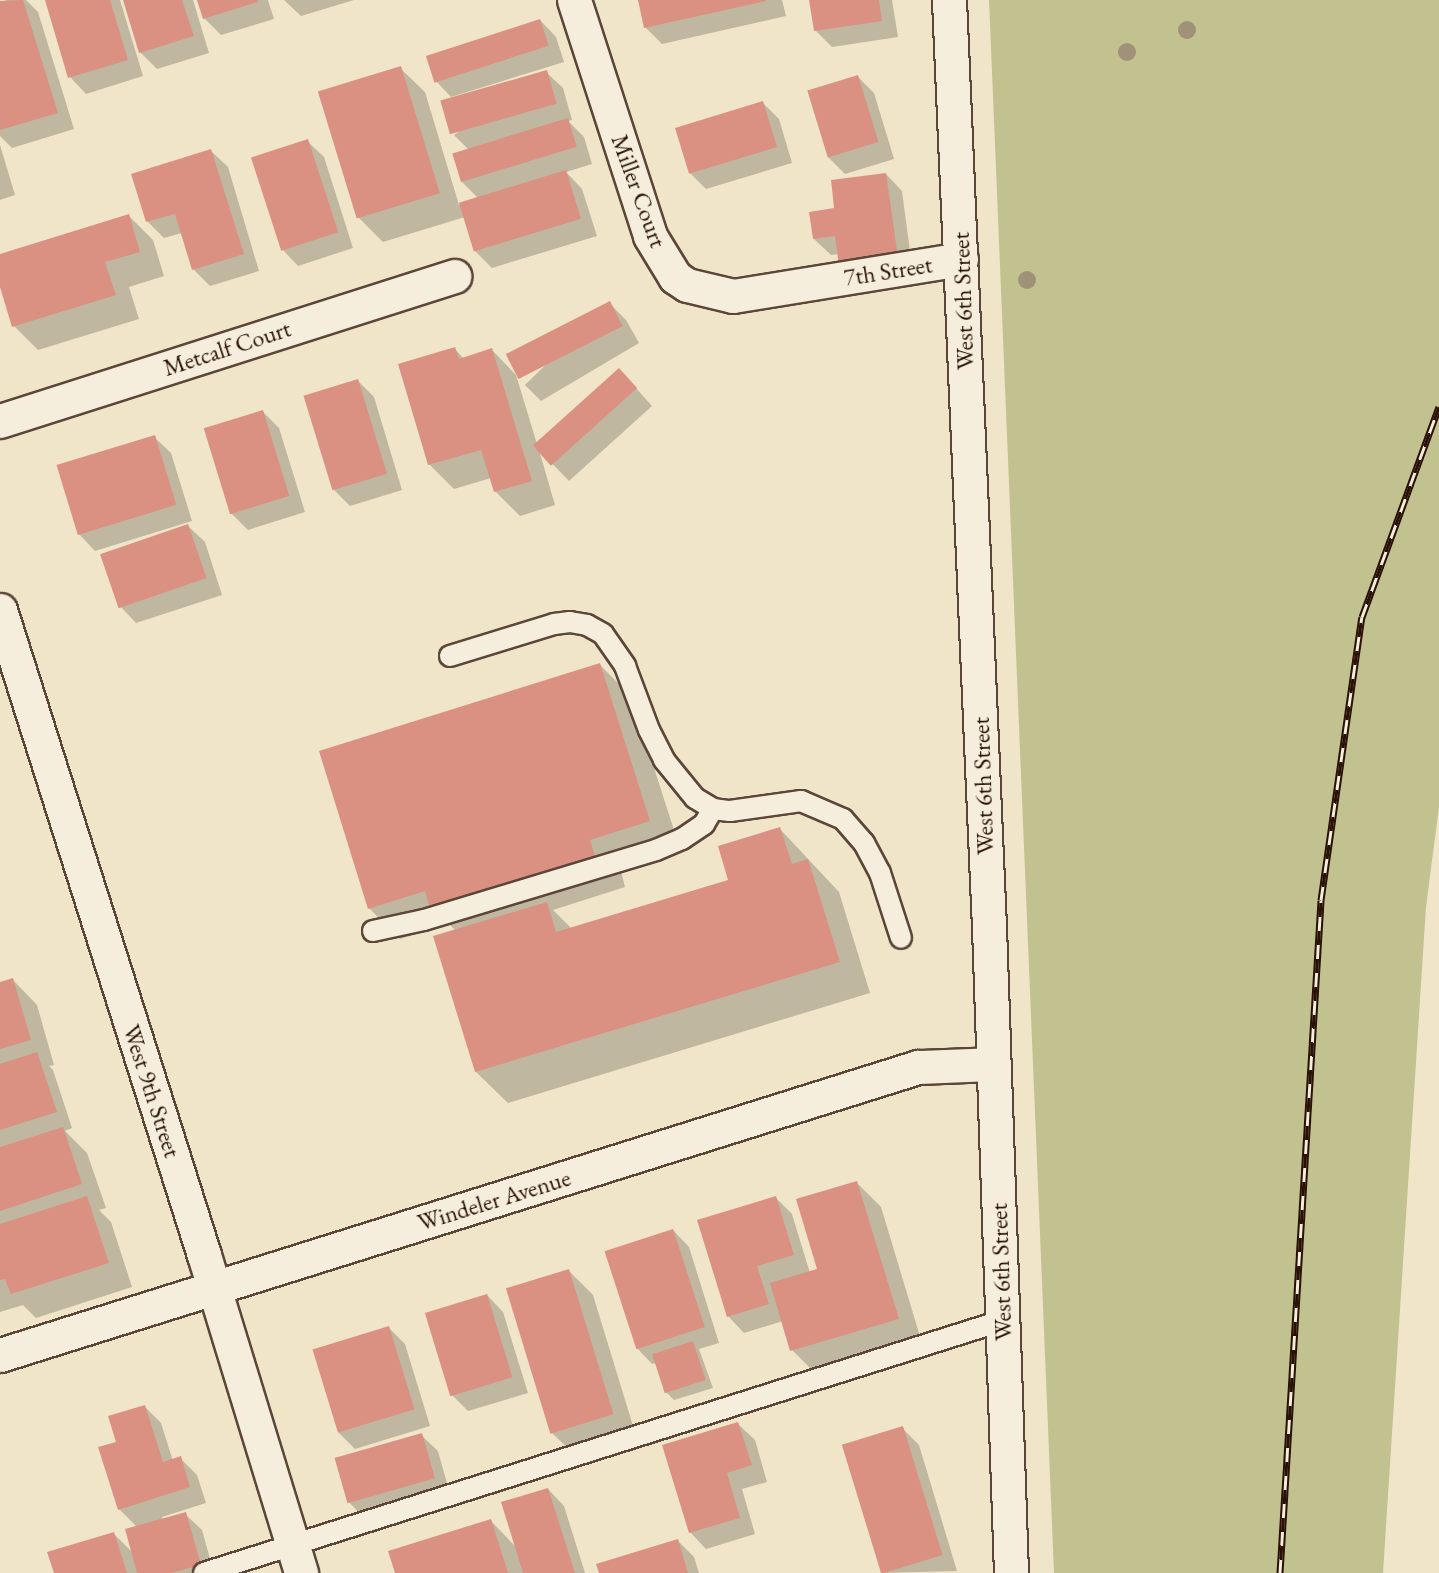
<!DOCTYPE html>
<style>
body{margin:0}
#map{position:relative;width:1439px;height:1573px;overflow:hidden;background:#f0e5c9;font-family:"EB Garamond",serif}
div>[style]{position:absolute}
.green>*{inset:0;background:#c2c291}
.shadow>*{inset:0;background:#0003}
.building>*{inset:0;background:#da9181;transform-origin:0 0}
.roads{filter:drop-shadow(2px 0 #5c4638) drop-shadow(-2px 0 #5c4638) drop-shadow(0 2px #5c4638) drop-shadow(0 -2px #5c4638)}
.service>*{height:20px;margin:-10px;padding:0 10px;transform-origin:10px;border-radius:10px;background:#f5eedc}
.minor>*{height:33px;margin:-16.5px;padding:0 16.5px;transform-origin:16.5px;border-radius:16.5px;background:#f5eedc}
.tertiary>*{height:33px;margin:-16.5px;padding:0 16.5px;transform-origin:16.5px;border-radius:16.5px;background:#f5eedc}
.rail>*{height:7px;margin-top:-3.5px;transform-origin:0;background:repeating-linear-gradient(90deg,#f5eedc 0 14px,#2a1107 0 28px);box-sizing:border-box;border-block:2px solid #2a1107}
.trees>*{width:18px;height:18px;margin:-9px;border-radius:50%;background:#a09279}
span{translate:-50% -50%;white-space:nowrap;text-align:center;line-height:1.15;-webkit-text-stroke:4.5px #f5eedc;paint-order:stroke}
.street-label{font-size:24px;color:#2a1107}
</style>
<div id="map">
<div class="green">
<div style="clip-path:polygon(989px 0,1439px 0,1439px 807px,1426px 907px,1383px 1573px,1054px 1573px)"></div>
</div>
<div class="shadow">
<div style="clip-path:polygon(7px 0,26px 0,38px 12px,74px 129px,12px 148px,0 136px,0 2px)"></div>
<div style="clip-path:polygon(46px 0,120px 0,143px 76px,86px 94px,70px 77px)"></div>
<div style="clip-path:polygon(124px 0,193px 0,209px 53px,157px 69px,140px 52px)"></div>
<div style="clip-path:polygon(199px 0,268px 0,274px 19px,221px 35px,204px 18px)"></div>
<div style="clip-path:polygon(284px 0,354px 0,301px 16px)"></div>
<div style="clip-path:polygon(640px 0,782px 0,786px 16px,662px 44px,645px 27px)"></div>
<div style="clip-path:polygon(811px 0,892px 0,898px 37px,832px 47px,816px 31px)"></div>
<div style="clip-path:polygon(540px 20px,556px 37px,564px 62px,451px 97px,435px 80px)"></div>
<div style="clip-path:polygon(400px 68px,425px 92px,459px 205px,479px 199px,462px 182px,469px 150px,454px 135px,546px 72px,563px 88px,572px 120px,568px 121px,584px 137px,592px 164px,566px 172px,582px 189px,597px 236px,492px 268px,475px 251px,465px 217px,383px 242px,358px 217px)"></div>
<div style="clip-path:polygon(858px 77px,874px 93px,894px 159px,845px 174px,828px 157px)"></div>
<div style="clip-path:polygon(762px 102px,779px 119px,792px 163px,706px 189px,690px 173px)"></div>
<div style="clip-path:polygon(307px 141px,324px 157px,353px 248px,298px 266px,282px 249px)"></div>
<div style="clip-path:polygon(0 145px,15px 195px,0 200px)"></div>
<div style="clip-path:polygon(211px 151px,228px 167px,259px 271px,210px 286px,193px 269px,182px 233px,164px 238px,148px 222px,133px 175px)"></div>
<div style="clip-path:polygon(886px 174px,902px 191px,913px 274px,839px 254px,831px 255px,814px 239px,835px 209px)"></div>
<div style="clip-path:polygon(128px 215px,153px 240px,164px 276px,129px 287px,139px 319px,38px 350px,14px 326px,0 282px,0 256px)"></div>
<div style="clip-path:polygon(609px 303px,626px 320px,639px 343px,541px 401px,525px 385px)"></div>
<div style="clip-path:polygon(455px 349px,464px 359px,492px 350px,516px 375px,537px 444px,635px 387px,652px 406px,569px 481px,539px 450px,555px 505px,520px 516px,495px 491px,491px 478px,454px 489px,429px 464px)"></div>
<div style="clip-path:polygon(357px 380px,374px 397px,402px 490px,350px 506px,334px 490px)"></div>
<div style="clip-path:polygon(263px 412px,279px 428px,305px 512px,248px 530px,231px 513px)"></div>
<div style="clip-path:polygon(154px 437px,171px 453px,192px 521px,95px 551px,79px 534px)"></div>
<div style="clip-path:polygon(188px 526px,205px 542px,222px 595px,136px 623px,120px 606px)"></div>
<div style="clip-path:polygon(600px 665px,631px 696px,681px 852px,621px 871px,625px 887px,553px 910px,572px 929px,730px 881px,780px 829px,839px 892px,870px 993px,508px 1103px,476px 1072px,456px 931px,449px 924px,400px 939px,369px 908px)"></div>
<div style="clip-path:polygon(13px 980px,37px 1005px,54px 1065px,49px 1066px,53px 1070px,72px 1128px,65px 1131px,87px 1153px,106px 1208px,99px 1210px,111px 1222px,132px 1287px,36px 1318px,23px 1305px,0 1312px,0 984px)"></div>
<div style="clip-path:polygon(857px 1183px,881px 1207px,922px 1343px,816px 1374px,792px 1350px,783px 1321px,744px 1333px,728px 1316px,775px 1197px,792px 1214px,810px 1273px,819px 1270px)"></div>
<div style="clip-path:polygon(673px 1230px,689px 1247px,719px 1343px,699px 1349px,713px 1388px,674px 1400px,666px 1392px,656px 1363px,652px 1364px,636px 1347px)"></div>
<div style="clip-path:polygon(568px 1270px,593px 1295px,637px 1439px,577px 1457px,552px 1433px)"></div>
<div style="clip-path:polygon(487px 1295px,503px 1312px,528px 1393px,468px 1411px,452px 1395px)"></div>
<div style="clip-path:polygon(388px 1327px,405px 1344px,430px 1426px,355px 1449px,338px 1432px)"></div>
<div style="clip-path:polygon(144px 1406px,161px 1423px,173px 1461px,180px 1458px,197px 1475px,206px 1503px,162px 1517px,163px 1520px,185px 1514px,202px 1530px,214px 1573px,55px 1573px,113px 1533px,133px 1553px,137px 1527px,119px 1509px,118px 1443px)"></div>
<div style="clip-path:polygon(738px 1424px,755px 1440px,767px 1482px,742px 1489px,755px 1534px,706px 1549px,690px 1532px)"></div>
<div style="clip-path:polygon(902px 1428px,919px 1445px,957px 1571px,882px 1573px,844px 1446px)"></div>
<div style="clip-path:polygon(421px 1435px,438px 1451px,450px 1494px,364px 1518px,348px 1501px)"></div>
<div style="clip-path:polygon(548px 1489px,564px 1506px,585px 1573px,396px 1573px,491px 1521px,516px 1547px)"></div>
<div style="clip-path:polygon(677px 1540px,694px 1557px,699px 1573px,601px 1573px)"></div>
</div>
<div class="building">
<div style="clip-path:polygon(23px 0,58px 113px,0 130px,0 1px)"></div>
<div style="clip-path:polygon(45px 0,110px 0,128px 60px,68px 78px)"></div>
<div style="clip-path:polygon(123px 0,182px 0,194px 36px,139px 53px)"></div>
<div style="clip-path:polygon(197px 0,257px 0,258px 2px,203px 19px)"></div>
<div style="clip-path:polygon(638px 0,766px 0,766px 1px,644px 28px)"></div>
<div style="clip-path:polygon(809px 0,879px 0,882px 21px,814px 31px)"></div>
<div style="left:540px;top:19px;width:28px;height:120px;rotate:72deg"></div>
<div style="left:401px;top:66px;width:133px;height:87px;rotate:73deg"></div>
<div style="left:547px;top:70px;width:35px;height:111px;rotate:74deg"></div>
<div style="left:858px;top:75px;width:70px;height:53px;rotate:73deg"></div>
<div style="left:763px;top:101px;width:48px;height:92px;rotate:73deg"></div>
<div style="left:568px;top:118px;width:30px;height:121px;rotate:73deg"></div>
<div style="left:308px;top:139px;width:98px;height:60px;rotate:72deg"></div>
<div style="clip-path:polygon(211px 149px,244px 254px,192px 270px,175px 214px,146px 222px,131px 174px)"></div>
<div style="left:566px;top:170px;width:51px;height:112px;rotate:73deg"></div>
<div style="clip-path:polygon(886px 173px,898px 258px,839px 266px,835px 236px,813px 239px,809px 212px,834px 208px,831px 180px)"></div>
<div style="clip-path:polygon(129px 214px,140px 252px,105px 262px,116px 295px,12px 327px,0 287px,0 254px)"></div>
<div style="left:610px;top:301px;width:28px;height:117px;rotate:63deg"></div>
<div style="clip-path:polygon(455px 347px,459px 359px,492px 348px,532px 481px,494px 492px,481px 450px,428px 465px,398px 364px)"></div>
<div style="left:619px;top:368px;width:27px;height:116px;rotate:48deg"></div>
<div style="left:358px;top:379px;width:99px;height:57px;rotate:73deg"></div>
<div style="left:263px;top:410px;width:90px;height:62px;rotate:73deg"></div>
<div style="left:155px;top:435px;width:73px;height:103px;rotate:73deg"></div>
<div style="left:188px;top:524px;width:57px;height:93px;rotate:71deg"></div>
<div style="clip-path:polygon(600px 663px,650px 821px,590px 840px,595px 856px,430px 908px,425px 891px,368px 909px,319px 751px)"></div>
<div style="clip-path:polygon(780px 827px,792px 864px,808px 859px,840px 962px,475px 1072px,433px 936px,547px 902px,556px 932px,728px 880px,718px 846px)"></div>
<div style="clip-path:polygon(13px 978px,31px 1040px,0 1049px,0 982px)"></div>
<div style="clip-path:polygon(37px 1052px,57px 1112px,0 1130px,0 1064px)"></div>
<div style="clip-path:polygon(63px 1127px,82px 1184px,0 1211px,0 1147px)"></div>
<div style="clip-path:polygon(857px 1181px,899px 1319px,790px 1351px,770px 1283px,817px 1269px,796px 1199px)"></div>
<div style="clip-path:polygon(87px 1196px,109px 1263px,11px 1294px,5px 1279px,0 1280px,0 1224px)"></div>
<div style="clip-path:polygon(776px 1196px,794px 1255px,757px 1266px,769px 1304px,727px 1317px,697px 1220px)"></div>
<div style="left:673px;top:1229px;width:103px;height:72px;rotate:72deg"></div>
<div style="left:569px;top:1269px;width:152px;height:66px;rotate:73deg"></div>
<div style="left:487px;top:1294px;width:87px;height:65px;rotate:73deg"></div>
<div style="left:389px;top:1326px;width:87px;height:80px;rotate:73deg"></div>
<div style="left:693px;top:1341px;width:41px;height:43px;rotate:72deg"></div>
<div style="clip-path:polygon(145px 1405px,163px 1462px,181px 1456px,190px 1487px,118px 1510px,98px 1447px,116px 1442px,108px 1416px)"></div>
<div style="clip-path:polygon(738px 1422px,752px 1465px,727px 1473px,740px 1518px,689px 1533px,662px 1445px)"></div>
<div style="left:903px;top:1426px;width:135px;height:64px;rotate:73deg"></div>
<div style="left:422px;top:1433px;width:47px;height:91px;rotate:74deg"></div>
<div style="clip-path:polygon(548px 1488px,575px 1573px,523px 1573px,501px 1502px)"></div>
<div style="clip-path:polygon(186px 1512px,201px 1565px,171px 1573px,137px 1573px,125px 1529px)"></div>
<div style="clip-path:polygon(491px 1519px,508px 1573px,395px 1573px,388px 1551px)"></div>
<div style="clip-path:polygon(114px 1532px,127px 1573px,54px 1573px,47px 1552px)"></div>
<div style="clip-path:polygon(678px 1539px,688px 1573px,599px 1573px,596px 1564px)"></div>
</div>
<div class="roads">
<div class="service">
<div style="left:450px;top:656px;width:109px;rotate:-17.1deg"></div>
<div style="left:554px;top:624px;width:16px;rotate:-7deg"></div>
<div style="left:570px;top:622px;width:17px;rotate:10deg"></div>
<div style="left:587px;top:625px;width:18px;rotate:29deg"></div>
<div style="left:603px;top:634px;width:39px;rotate:55deg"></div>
<div style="left:625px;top:666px;width:68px;rotate:69.4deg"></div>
<div style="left:649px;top:730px;width:34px;rotate:63deg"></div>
<div style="left:664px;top:760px;width:49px;rotate:50.8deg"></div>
<div style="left:695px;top:798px;width:21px;rotate:31deg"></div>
<div style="left:713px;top:809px;width:17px;rotate:7deg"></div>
<div style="left:730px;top:811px;width:72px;rotate:-8deg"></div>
<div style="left:801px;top:801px;width:46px;rotate:23.2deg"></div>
<div style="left:843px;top:819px;width:32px;rotate:49deg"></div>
<div style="left:864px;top:843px;width:34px;rotate:62deg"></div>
<div style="left:880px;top:873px;width:68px;rotate:72.1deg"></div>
<div style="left:373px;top:931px;width:52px;rotate:-12.2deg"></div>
<div style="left:424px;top:920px;width:242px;rotate:-16.8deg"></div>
<div style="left:656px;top:850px;width:28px;rotate:-23deg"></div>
<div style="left:682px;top:839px;width:27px;rotate:-34deg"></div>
<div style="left:704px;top:824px;width:17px;rotate:-59deg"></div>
<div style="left:204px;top:1573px;width:839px;rotate:-17.55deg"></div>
</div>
<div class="minor">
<div style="left:574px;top:0;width:248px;rotate:72.1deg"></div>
<div style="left:650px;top:236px;width:48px;rotate:58.6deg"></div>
<div style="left:675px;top:277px;width:14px;rotate:34deg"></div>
<div style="left:687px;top:285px;width:47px;rotate:13.4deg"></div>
<div style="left:733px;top:296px;width:231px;rotate:-9.2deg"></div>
<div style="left:0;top:421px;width:477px;rotate:-17.7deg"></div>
<div style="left:0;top:1355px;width:962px;rotate:-17.42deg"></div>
<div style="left:918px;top:1067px;width:74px;rotate:-2.3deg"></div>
</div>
<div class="tertiary">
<div style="left:949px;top:0;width:928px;rotate:87.53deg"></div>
<div style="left:989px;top:927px;width:646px;rotate:88.05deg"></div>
<div style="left:0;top:610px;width:676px;rotate:72.45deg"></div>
<div style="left:204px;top:1255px;width:332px;rotate:73deg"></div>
</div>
</div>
<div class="rail">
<div style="left:1280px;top:1573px;width:674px;rotate:-86.51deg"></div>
<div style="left:1321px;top:900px;width:286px;rotate:-81.8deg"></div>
<div style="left:1362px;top:617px;width:224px;rotate:-69.9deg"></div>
</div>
<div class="trees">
<div style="left:1187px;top:30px"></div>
<div style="left:1127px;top:52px"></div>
<div style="left:1027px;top:280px"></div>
</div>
<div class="street-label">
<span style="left:639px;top:191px;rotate:70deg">Miller Court</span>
<span style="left:888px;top:271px;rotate:-9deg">7th Street</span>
<span style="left:963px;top:301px;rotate:-92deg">West 6th Street</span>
<span style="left:227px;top:348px;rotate:-18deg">Metcalf Court</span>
<span style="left:983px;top:786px;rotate:-92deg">West 6th Street</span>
<span style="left:152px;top:1091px;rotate:72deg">West 9th Street</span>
<span style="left:494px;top:1200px;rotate:-17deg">Windeler Avenue</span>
<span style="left:1001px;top:1272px;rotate:-92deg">West 6th Street</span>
</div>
</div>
